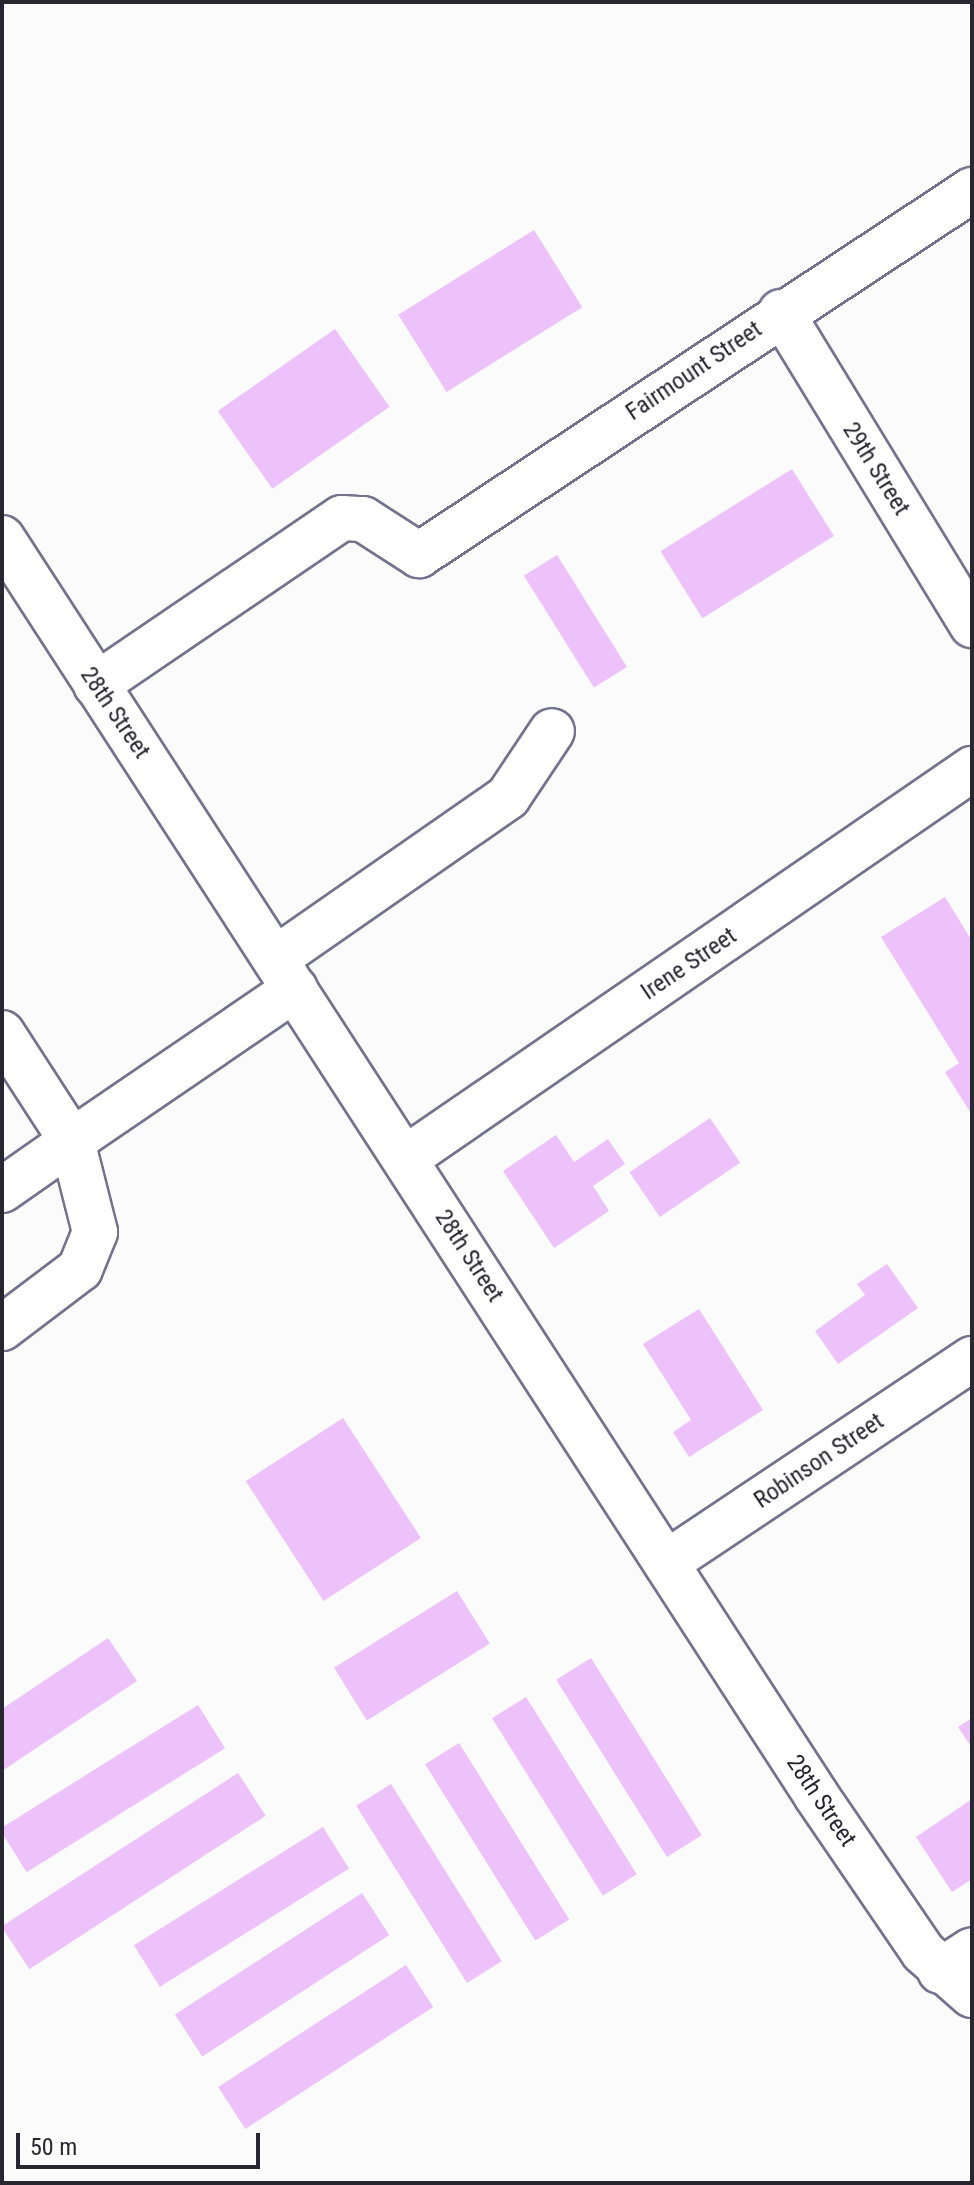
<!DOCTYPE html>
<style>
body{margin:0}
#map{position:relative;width:974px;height:2185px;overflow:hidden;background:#fbfbfb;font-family:"Roboto Condensed",sans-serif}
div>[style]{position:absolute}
.building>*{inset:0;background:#edc1f9;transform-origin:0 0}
.roads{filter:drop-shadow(2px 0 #74728d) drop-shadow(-2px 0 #74728d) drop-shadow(0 2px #74728d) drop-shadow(0 -2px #74728d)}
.minor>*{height:44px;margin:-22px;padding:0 22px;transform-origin:22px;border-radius:22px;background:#fff}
span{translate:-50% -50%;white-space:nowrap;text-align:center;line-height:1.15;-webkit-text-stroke:6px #fff;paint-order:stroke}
.street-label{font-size:24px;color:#272631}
.frame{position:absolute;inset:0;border:4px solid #272631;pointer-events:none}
.scale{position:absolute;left:16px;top:2133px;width:244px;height:36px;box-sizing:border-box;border:4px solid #272631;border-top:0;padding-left:10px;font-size:24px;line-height:28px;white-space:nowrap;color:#272631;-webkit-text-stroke:6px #fff;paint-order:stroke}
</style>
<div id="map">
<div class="building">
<div style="left:534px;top:230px;width:91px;height:160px;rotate:58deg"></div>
<div style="left:335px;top:329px;width:95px;height:143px;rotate:55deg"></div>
<div style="left:792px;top:469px;width:79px;height:155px;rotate:58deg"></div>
<div style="left:557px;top:555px;width:132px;height:39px;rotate:58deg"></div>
<div style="clip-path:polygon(945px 897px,972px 941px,972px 1115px,945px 1072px,959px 1063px,881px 937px)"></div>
<div style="left:710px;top:1118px;width:54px;height:97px;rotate:56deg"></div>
<div style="clip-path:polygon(556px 1135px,574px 1162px,608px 1139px,625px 1164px,593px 1186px,609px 1211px,554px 1248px,503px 1171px)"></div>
<div style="clip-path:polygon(887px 1264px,918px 1308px,838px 1364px,815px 1331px,865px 1295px,857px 1284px)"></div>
<div style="clip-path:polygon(699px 1309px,763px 1410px,689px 1457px,673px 1432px,691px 1420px,643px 1344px)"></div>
<div style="left:343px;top:1418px;width:143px;height:116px;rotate:57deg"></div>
<div style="left:457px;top:1591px;width:62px;height:145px;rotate:58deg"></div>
<div style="clip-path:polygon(108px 1638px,137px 1681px,2px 1771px,2px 1709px)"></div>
<div style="left:591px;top:1658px;width:209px;height:41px;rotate:58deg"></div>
<div style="left:526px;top:1697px;width:209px;height:40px;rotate:58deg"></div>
<div style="left:198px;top:1705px;width:51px;height:234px;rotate:58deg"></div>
<div style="clip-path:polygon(972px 1718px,972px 1748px,958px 1727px)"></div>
<div style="left:459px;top:1743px;width:208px;height:40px;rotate:58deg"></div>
<div style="left:238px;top:1773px;width:51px;height:282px;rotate:57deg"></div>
<div style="left:391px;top:1784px;width:209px;height:41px;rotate:58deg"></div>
<div style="clip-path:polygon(972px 1799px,972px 1879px,952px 1892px,916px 1837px)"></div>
<div style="left:323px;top:1827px;width:49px;height:223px;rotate:58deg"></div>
<div style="left:362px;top:1893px;width:50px;height:223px;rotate:57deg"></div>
<div style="left:406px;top:1965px;width:50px;height:224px;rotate:57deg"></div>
</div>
<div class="roads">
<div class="minor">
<div style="left:781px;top:312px;width:367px;rotate:58.6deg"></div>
<div style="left:2px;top:538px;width:1498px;rotate:57.07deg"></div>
<div style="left:816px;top:1795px;width:190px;rotate:55.7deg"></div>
<div style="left:923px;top:1952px;width:65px;rotate:41.3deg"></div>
<div style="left:96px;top:685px;width:297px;rotate:-34.2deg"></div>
<div style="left:342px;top:518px;width:21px;rotate:3deg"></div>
<div style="left:363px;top:519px;width:67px;rotate:32.7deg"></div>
<div style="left:419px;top:555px;width:663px;rotate:-33.43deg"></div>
<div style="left:275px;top:959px;width:284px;rotate:-34.8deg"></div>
<div style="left:508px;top:797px;width:79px;rotate:-56.3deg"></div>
<div style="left:2px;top:1033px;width:129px;rotate:57.1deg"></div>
<div style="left:72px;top:1141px;width:270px;rotate:-34.3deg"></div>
<div style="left:406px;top:1158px;width:687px;rotate:-34.5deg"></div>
<div style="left:2px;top:1190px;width:85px;rotate:-35deg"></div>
<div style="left:72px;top:1141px;width:94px;rotate:75.8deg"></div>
<div style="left:95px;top:1232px;width:40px;rotate:112deg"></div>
<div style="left:80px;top:1269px;width:98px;rotate:142.9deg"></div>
<div style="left:666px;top:1563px;width:368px;rotate:-33.7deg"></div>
<div style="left:940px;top:1971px;width:38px;rotate:-33deg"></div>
</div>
</div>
<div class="street-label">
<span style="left:694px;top:371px;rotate:-34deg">Fairmount Street</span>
<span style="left:876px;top:469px;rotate:58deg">29th Street</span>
<span style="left:115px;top:713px;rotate:56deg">28th Street</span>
<span style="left:689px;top:964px;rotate:-34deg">Irene Street</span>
<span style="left:469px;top:1256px;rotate:57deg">28th Street</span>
<span style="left:819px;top:1461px;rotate:-34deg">Robinson Street</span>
<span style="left:821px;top:1801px;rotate:56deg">28th Street</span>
</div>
<div class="frame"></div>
<div class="scale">50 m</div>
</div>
